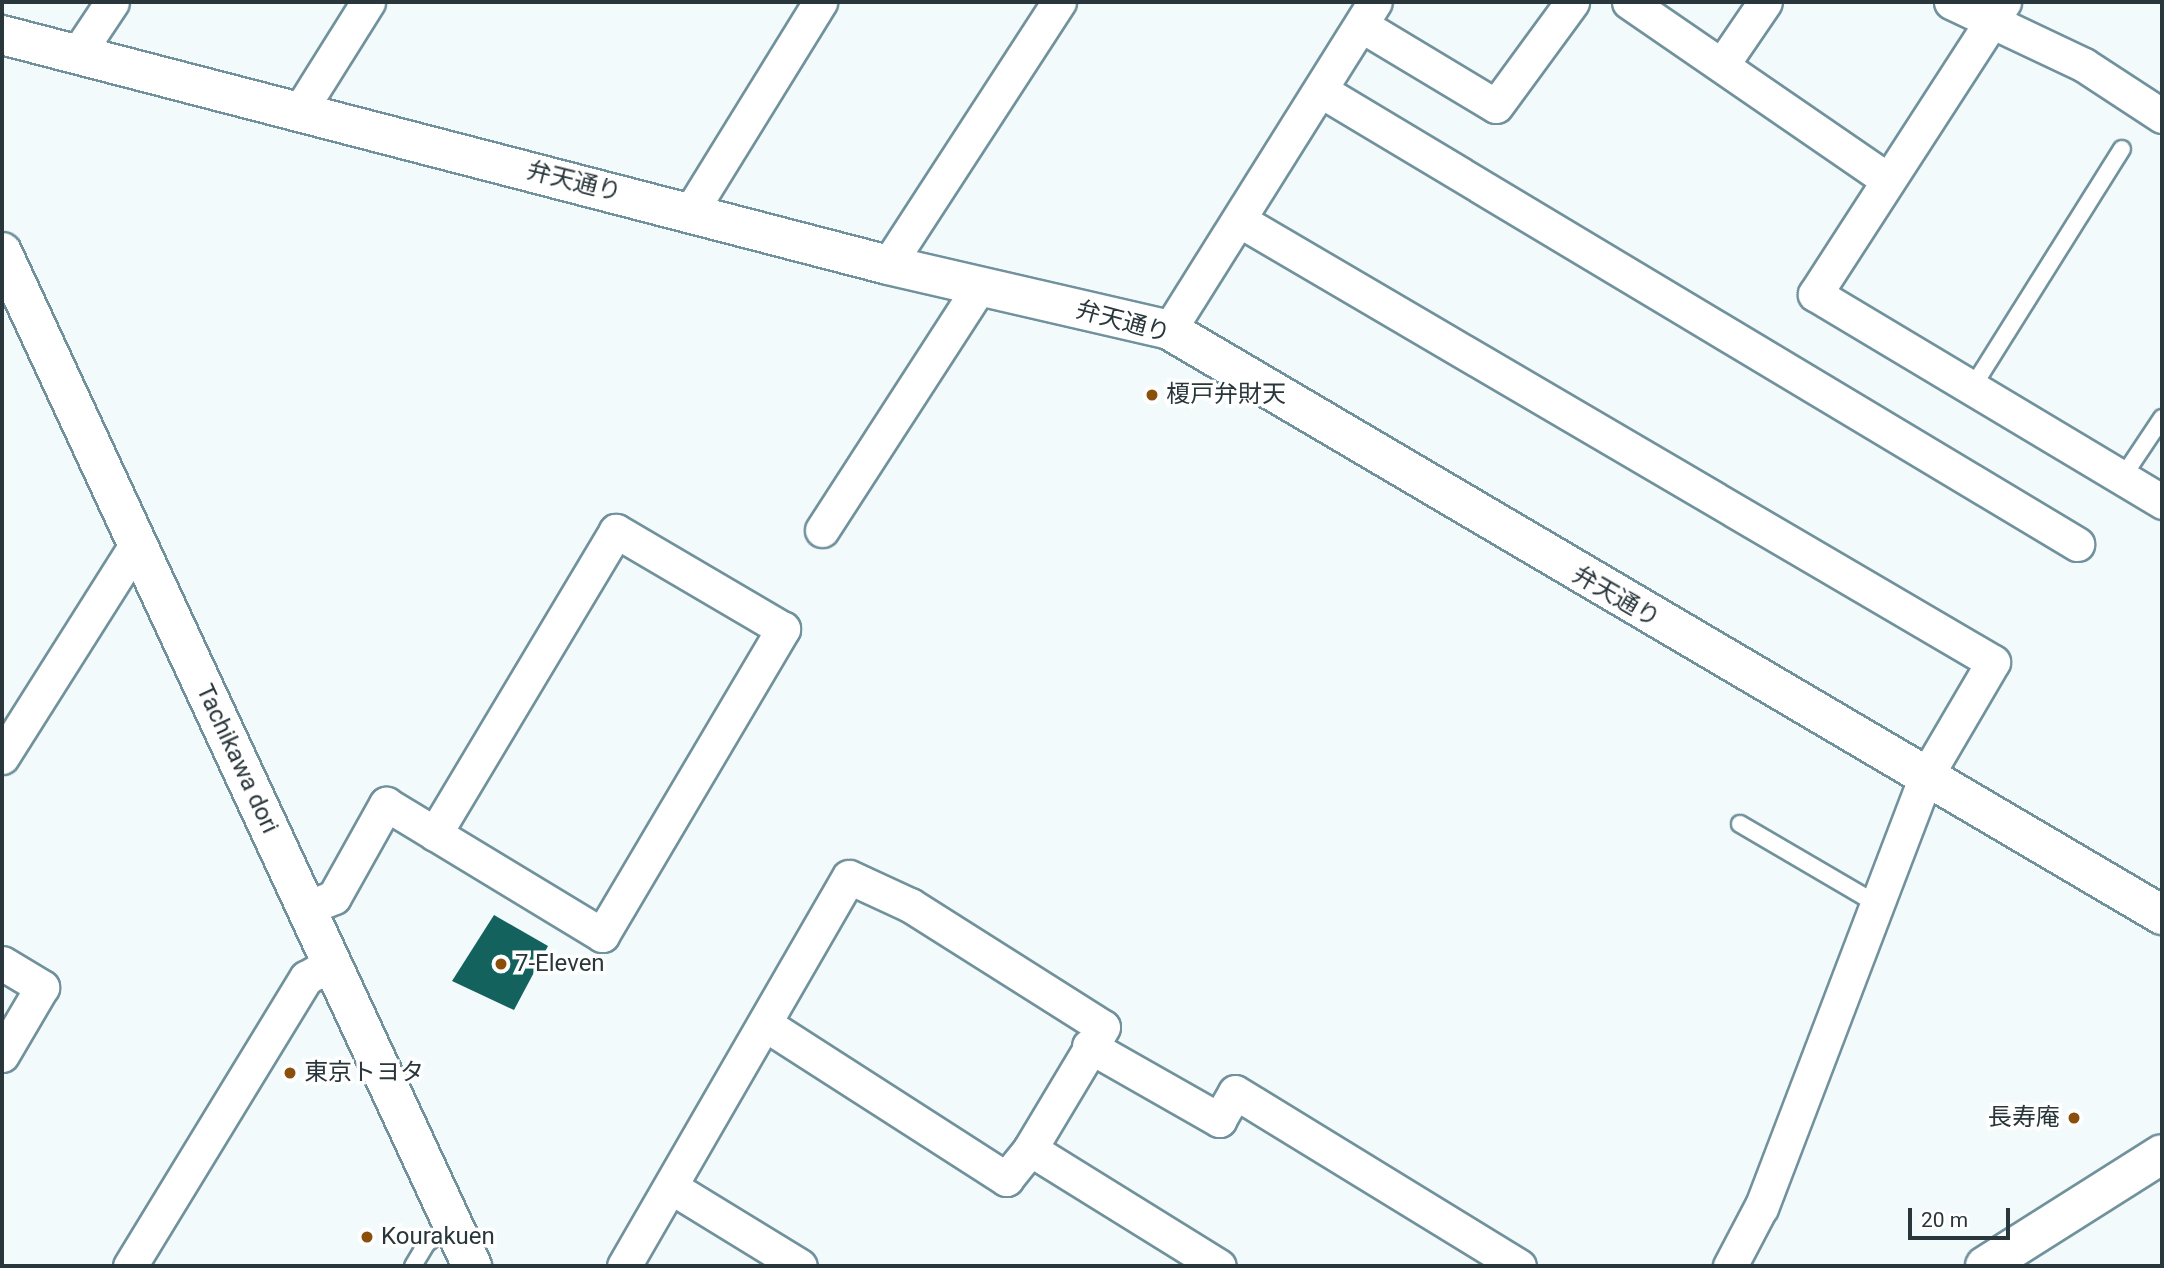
<!DOCTYPE html>
<meta charset="utf-8">
<style>
body{margin:0}
#map{position:relative;width:2164px;height:1268px;overflow:hidden;background:#f3fafc;font-family:Roboto,"Noto Sans JP",sans-serif}
div>[style]{position:absolute}
.building>*{inset:0;background:#13625e}
.roads{filter:drop-shadow(2px 0 #71929d) drop-shadow(-2px 0 #71929d) drop-shadow(0 2px #71929d) drop-shadow(0 -2px #71929d)}
.service>*{height:16px;margin:-8px;padding:0 8px;transform-origin:8px;border-radius:8px;background:#fff}
.minor>*{height:33px;margin:-16.5px;padding:0 16.5px;transform-origin:16.5px;border-radius:16.5px;background:#fff}
.tertiary>*{height:38px;margin:-19px;padding:0 19px;transform-origin:19px;border-radius:19px;background:#fff}
.primary>*{height:38px;margin:-19px;padding:0 19px;transform-origin:19px;border-radius:19px;background:#fff}
.dots>*{width:19px;height:19px;translate:-50% -50%;box-sizing:border-box;border:4px solid #fff;border-radius:50%}
span{translate:-50% -50%;white-space:nowrap;text-align:center;line-height:1.15;-webkit-text-stroke:7px #fff;paint-order:stroke}
.street-label{font-size:24px;color:#29363b}
.poi-label{font-size:24px;color:#29363b}
.left{translate:0 -50%;text-align:left}
.right{translate:-100% -50%;text-align:right}
.frame{position:absolute;inset:0;border:4px solid #29363b;pointer-events:none}
.scale{position:absolute;left:1908px;top:1208px;width:102px;height:32px;box-sizing:border-box;border:4px solid #29363b;border-top:0;padding-left:9px;font-size:21px;line-height:24px;white-space:nowrap;color:#29363b;-webkit-text-stroke:5px #fff;paint-order:stroke}
</style>
<div id="map">
<div class="building">
<div style="clip-path:polygon(494px 915px,548px 946px,514px 1010px,452px 981px)"></div>
</div>
<div class="roads">
<div class="service">
<div style="left:1972px;top:388px;width:282px;rotate:-57.9deg"></div>
<div style="left:2122px;top:478px;width:72px;rotate:-56.3deg"></div>
<div style="left:1740px;top:824px;width:159px;rotate:30.3deg"></div>
<div style="left:413px;top:1266px;width:26px;rotate:-59deg"></div>
<div style="left:426px;top:1244px;width:33px;rotate:-38deg"></div>
</div>
<div class="minor">
<div style="left:1629px;top:2px;width:314px;rotate:34.5deg"></div>
<div style="left:1951px;top:2px;width:147px;rotate:25.3deg"></div>
<div style="left:2084px;top:65px;width:93px;rotate:33.2deg"></div>
<div style="left:2004px;top:2px;width:348px;rotate:122.9deg"></div>
<div style="left:1815px;top:294px;width:405px;rotate:30.9deg"></div>
<div style="left:1361px;top:25px;width:157px;rotate:31deg"></div>
<div style="left:1496px;top:106px;width:129px;rotate:-53.8deg"></div>
<div style="left:78px;top:53px;width:61px;rotate:-56.3deg"></div>
<div style="left:1722px;top:65px;width:76px;rotate:-55.7deg"></div>
<div style="left:1320px;top:90px;width:883px;rotate:30.95deg"></div>
<div style="left:299px;top:112px;width:130px;rotate:-57.9deg"></div>
<div style="left:691px;top:211px;width:246px;rotate:-58.3deg"></div>
<div style="left:1239px;top:220px;width:874px;rotate:30.38deg"></div>
<div style="left:1993px;top:662px;width:132px;rotate:120.4deg"></div>
<div style="left:1926px;top:776px;width:462px;rotate:110.9deg"></div>
<div style="left:1761px;top:1207px;width:67px;rotate:117.7deg"></div>
<div style="left:888px;top:265px;width:314px;rotate:-57deg"></div>
<div style="left:1169px;top:330px;width:387px;rotate:-57.9deg"></div>
<div style="left:822px;top:530px;width:291px;rotate:-57.1deg"></div>
<div style="left:2px;top:757px;width:254px;rotate:-57.7deg"></div>
<div style="left:307px;top:908px;width:29px;rotate:-22deg"></div>
<div style="left:334px;top:897px;width:107px;rotate:-60.8deg"></div>
<div style="left:386px;top:804px;width:253px;rotate:31.2deg"></div>
<div style="left:602px;top:935px;width:356px;rotate:-59.4deg"></div>
<div style="left:783px;top:629px;width:194px;rotate:-149.6deg"></div>
<div style="left:616px;top:531px;width:353px;rotate:120.9deg"></div>
<div style="left:2px;top:963px;width:47px;rotate:31deg"></div>
<div style="left:42px;top:987px;width:79px;rotate:120.5deg"></div>
<div style="left:765px;top:1024px;width:287px;rotate:32.7deg"></div>
<div style="left:1006px;top:1179px;width:38px;rotate:-51deg"></div>
<div style="left:1030px;top:1149px;width:222px;rotate:31.8deg"></div>
<div style="left:1089px;top:1046px;width:150px;rotate:29.6deg"></div>
<div style="left:1219px;top:1120px;width:32px;rotate:-60deg"></div>
<div style="left:1235px;top:1092px;width:333px;rotate:31.5deg"></div>
<div style="left:671px;top:1187px;width:151px;rotate:31.5deg"></div>
<div style="left:130px;top:1266px;width:338px;rotate:-58.6deg"></div>
<div style="left:306px;top:978px;width:30px;rotate:-30deg"></div>
<div style="left:624px;top:1266px;width:449px;rotate:-60deg"></div>
<div style="left:849px;top:877px;width:67px;rotate:24.7deg"></div>
<div style="left:910px;top:905px;width:228px;rotate:32.3deg"></div>
<div style="left:1103px;top:1027px;width:142px;rotate:120.9deg"></div>
</div>
<div class="tertiary">
<div style="left:2px;top:35px;width:915px;rotate:14.55deg"></div>
<div style="left:888px;top:265px;width:288px;rotate:13deg"></div>
<div style="left:1169px;top:330px;width:1153px;rotate:30.5deg"></div>
<div style="left:1985px;top:1266px;width:209px;rotate:-32.3deg"></div>
</div>
<div class="primary">
<div style="left:2px;top:252px;width:1118px;rotate:65.13deg"></div>
</div>
</div>
<div class="dots">
<div style="left:1152px;top:395px;background:#8a4f0a"></div>
<div style="left:501px;top:964px;background:#8a4f0a"></div>
<div style="left:290px;top:1073px;background:#8a4f0a"></div>
<div style="left:2074px;top:1118px;background:#8a4f0a"></div>
<div style="left:367px;top:1237px;background:#8a4f0a"></div>
</div>
<div class="street-label">
<span style="left:574px;top:182px;rotate:14deg">弁天通り</span>
<span style="left:1123px;top:322px;rotate:15deg">弁天通り</span>
<span style="left:1616px;top:597px;rotate:30deg">弁天通り</span>
<span style="left:237px;top:759px;rotate:65deg">Tachikawa dori</span>
</div>
<div class="poi-label">
<span class="left" style="left:1166px;top:395px">榎戸弁財天</span>
<span class="left" style="left:515px;top:964px">7-Eleven</span>
<span class="left" style="left:304px;top:1073px">東京トヨタ</span>
<span class="right" style="left:2060px;top:1118px">長寿庵</span>
<span class="left" style="left:381px;top:1237px">Kourakuen</span>
</div>
<div class="frame"></div>
<div class="scale">20 m</div>
</div>
